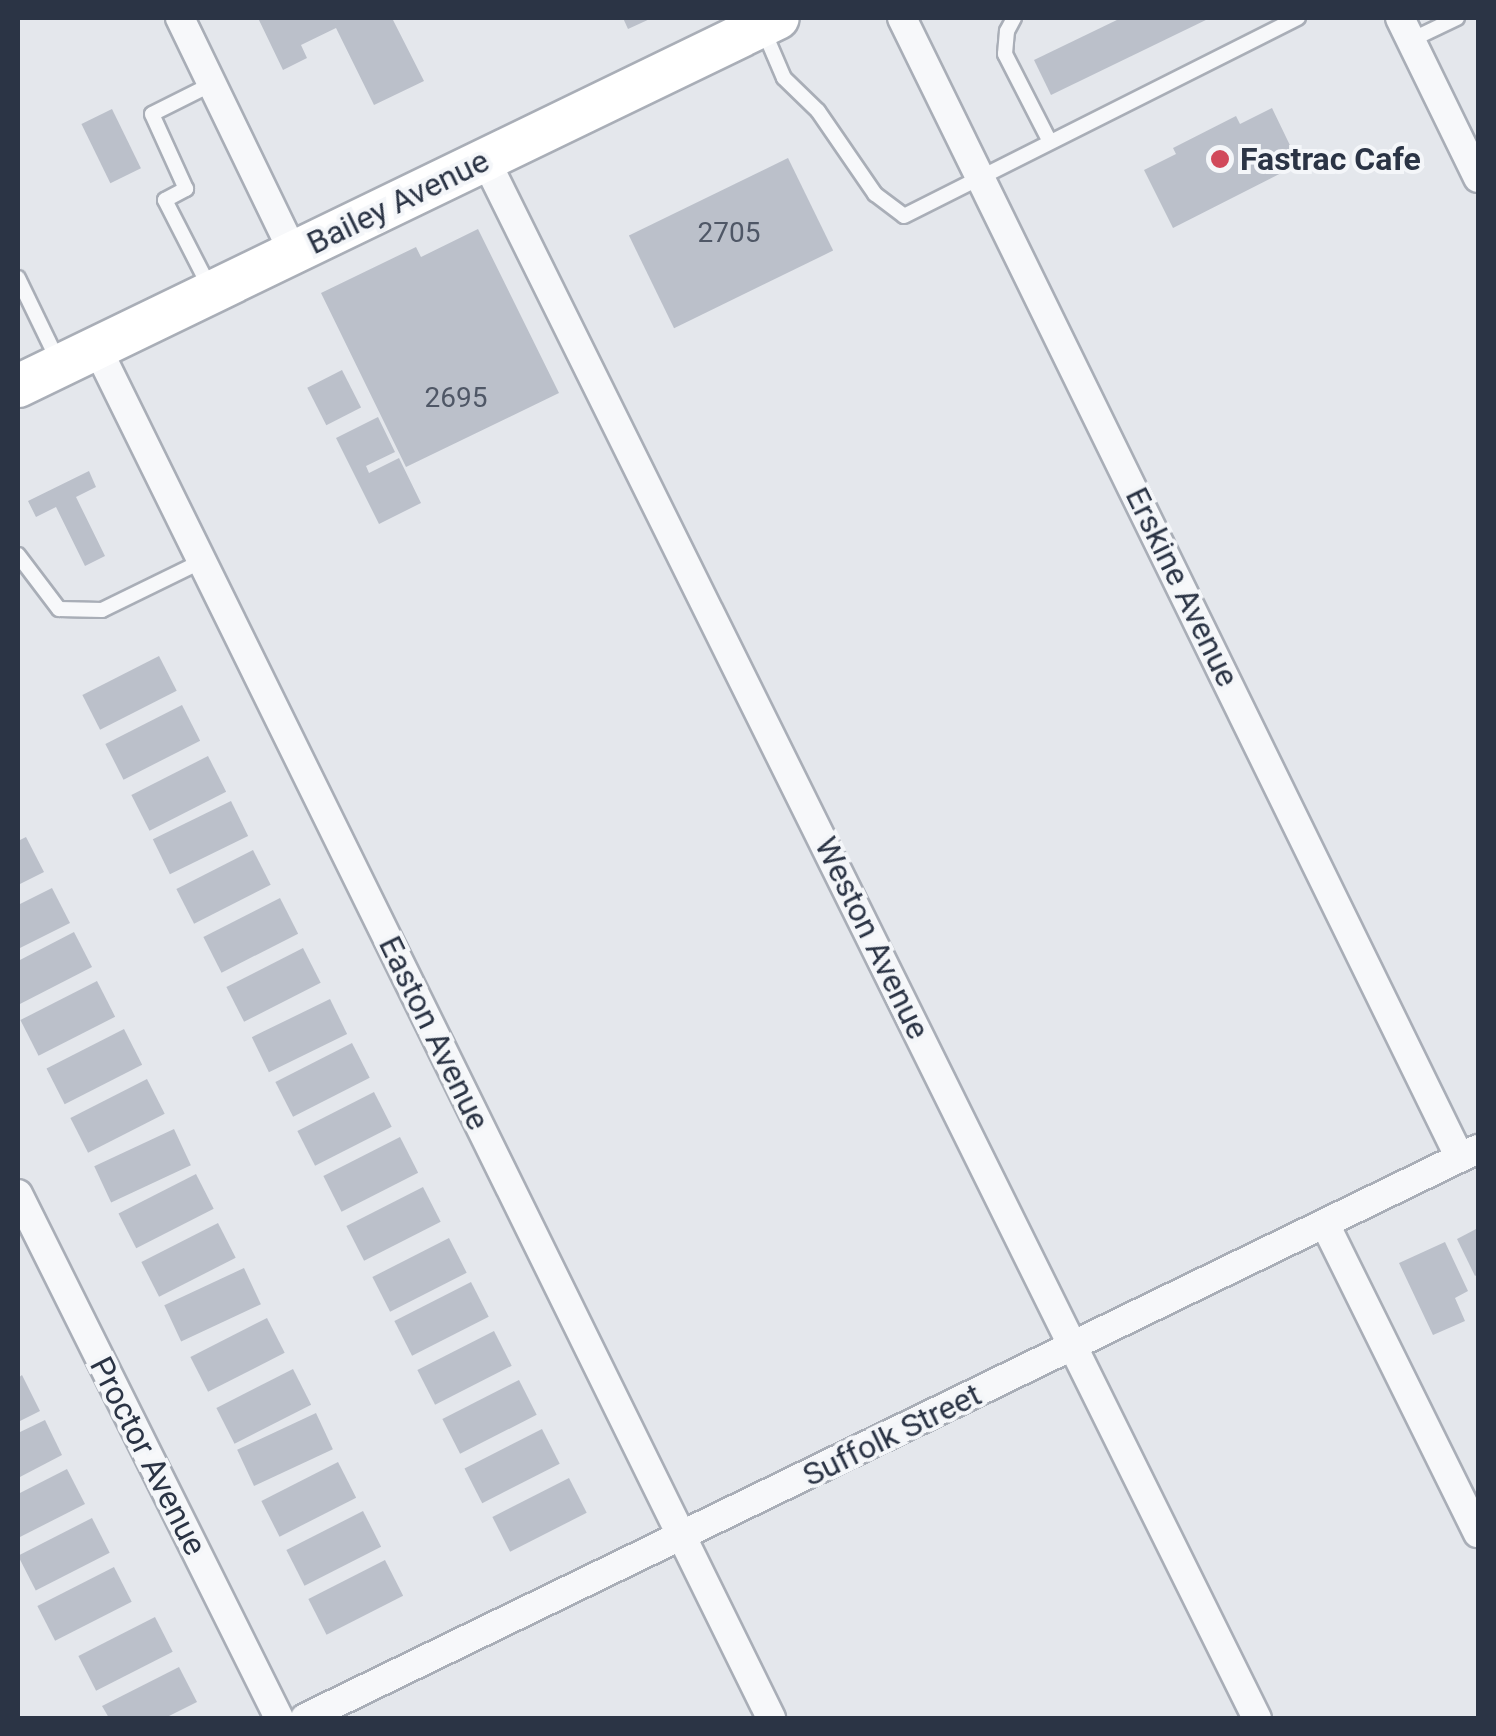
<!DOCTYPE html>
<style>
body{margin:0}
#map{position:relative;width:1496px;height:1736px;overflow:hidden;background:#e4e7ec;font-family:Roboto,sans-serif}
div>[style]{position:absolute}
.building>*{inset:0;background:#bbc0ca;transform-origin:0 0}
.roads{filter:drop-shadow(2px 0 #a9aeb7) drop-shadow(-2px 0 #a9aeb7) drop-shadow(0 2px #a9aeb7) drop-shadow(0 -2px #a9aeb7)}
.service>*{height:14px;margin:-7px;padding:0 7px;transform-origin:7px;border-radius:7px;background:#f7f8fa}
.minor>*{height:28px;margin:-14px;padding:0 14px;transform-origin:14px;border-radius:14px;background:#f7f8fa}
.primary>*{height:42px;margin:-21px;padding:0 21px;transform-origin:21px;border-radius:21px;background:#fff}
.dots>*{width:28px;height:28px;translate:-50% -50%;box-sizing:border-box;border:5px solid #f4f6f9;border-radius:50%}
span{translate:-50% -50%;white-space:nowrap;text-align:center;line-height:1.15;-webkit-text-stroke:8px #f4f6f9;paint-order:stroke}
.number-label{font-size:28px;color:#4f5766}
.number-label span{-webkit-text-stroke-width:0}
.poi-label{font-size:32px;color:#2b3445;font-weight:700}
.left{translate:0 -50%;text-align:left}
.street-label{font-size:32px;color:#2b3445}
.frame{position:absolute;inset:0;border:20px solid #2b3445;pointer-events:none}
</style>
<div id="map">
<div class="building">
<div style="clip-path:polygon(258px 18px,392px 18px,424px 81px,374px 105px,336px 28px,301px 45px,307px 58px,283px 70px)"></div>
<div style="clip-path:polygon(623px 18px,652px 18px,628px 29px)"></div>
<div style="clip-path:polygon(1121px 18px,1210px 18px,1051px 95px,1034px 60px)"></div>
<div style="clip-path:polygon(1272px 108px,1299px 164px,1173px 228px,1144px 170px,1176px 154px,1173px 148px,1236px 116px,1240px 124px)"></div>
<div style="left:112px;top:109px;width:66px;height:34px;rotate:64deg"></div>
<div style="left:788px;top:158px;width:103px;height:177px;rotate:64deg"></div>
<div style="clip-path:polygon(478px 229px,559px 393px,406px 467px,321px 293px,416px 247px,421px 257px)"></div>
<div style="left:342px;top:370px;width:42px;height:39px;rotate:63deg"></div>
<div style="clip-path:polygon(378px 417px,395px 452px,366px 466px,369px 473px,399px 458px,421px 503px,379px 524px,336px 438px)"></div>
<div style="clip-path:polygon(89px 471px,96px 487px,76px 497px,105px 556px,85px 566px,56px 507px,36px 517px,28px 501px)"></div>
<div style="left:159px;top:656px;width:39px;height:86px;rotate:63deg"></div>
<div style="left:182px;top:705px;width:40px;height:86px;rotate:63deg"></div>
<div style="left:208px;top:756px;width:40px;height:86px;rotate:63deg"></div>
<div style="left:231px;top:801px;width:39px;height:87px;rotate:64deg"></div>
<div style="clip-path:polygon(26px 837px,44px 872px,18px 885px,18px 841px)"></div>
<div style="left:253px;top:850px;width:39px;height:86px;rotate:63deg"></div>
<div style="clip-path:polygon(52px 888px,70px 923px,18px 949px,18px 905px)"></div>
<div style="left:280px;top:898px;width:40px;height:86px;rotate:63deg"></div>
<div style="clip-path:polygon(74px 932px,92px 967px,18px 1005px,18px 961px)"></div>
<div style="left:303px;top:948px;width:39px;height:86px;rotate:63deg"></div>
<div style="left:97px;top:981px;width:40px;height:86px;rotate:63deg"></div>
<div style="left:330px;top:999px;width:39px;height:87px;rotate:64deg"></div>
<div style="left:124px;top:1029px;width:40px;height:87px;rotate:63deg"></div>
<div style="left:352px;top:1043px;width:39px;height:86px;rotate:63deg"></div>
<div style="left:147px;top:1079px;width:39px;height:86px;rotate:63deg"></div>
<div style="left:374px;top:1092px;width:39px;height:86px;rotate:63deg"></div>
<div style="left:174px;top:1129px;width:40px;height:88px;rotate:65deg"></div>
<div style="left:400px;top:1137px;width:40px;height:86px;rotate:63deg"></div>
<div style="left:196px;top:1174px;width:39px;height:87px;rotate:63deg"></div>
<div style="left:423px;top:1187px;width:39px;height:86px;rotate:63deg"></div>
<div style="left:218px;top:1223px;width:39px;height:86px;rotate:63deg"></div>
<div style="clip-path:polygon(1478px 1228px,1478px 1274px,1475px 1276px,1457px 1239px)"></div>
<div style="left:449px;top:1238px;width:39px;height:86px;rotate:63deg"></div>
<div style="clip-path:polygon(1445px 1242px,1468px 1291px,1455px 1298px,1465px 1321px,1433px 1335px,1399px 1263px)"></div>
<div style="left:244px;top:1268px;width:40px;height:88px;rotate:65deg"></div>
<div style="left:471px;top:1282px;width:39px;height:86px;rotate:63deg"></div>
<div style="left:267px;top:1318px;width:39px;height:86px;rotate:63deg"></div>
<div style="left:494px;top:1331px;width:39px;height:86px;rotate:63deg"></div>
<div style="left:293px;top:1369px;width:40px;height:86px;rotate:63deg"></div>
<div style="clip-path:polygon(22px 1375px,40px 1411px,18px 1422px,18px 1378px)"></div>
<div style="left:519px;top:1380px;width:39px;height:86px;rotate:63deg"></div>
<div style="left:316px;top:1413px;width:40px;height:87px;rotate:65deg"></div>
<div style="clip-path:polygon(45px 1420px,62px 1455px,18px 1478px,18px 1433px)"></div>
<div style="left:542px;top:1429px;width:39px;height:87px;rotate:63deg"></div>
<div style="left:338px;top:1462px;width:40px;height:86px;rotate:63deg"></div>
<div style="clip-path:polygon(67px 1469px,85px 1504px,18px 1538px,18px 1494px)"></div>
<div style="left:569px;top:1478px;width:39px;height:86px;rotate:63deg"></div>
<div style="left:363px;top:1511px;width:40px;height:86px;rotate:63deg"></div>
<div style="left:92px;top:1518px;width:39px;height:83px;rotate:63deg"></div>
<div style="left:385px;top:1560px;width:40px;height:86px;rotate:63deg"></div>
<div style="left:114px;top:1567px;width:39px;height:86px;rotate:63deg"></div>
<div style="left:155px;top:1617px;width:39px;height:86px;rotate:63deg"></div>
<div style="clip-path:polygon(179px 1667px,197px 1702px,165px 1718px,109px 1718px,102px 1706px)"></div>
</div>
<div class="roads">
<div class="service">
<div style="left:1014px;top:18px;width:15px;rotate:118deg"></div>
<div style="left:1007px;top:31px;width:23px;rotate:95deg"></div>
<div style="left:1005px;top:54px;width:97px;rotate:62.9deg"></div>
<div style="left:763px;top:29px;width:53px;rotate:66.8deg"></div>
<div style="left:784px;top:78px;width:47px;rotate:44.1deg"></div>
<div style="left:818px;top:111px;width:101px;rotate:55.5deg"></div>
<div style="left:875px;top:194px;width:36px;rotate:37deg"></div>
<div style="left:904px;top:216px;width:441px;rotate:-26.7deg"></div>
<div style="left:1411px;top:40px;width:51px;rotate:-25.6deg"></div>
<div style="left:18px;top:278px;width:94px;rotate:64.2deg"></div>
<div style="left:211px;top:290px;width:101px;rotate:-117.1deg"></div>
<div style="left:165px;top:200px;width:24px;rotate:-28deg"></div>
<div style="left:186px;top:189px;width:82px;rotate:-114.4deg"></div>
<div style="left:152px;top:114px;width:67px;rotate:-26.6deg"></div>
<div style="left:18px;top:555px;width:68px;rotate:52.8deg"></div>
<div style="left:59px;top:609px;width:43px;rotate:1.3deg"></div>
<div style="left:102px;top:610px;width:111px;rotate:-26.1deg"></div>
</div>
<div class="minor">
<div style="left:180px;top:18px;width:260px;rotate:64.2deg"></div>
<div style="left:902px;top:18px;width:1269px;rotate:63.92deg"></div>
<div style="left:1400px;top:18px;width:178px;rotate:64deg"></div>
<div style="left:485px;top:159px;width:1740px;rotate:63.66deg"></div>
<div style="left:97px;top:348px;width:1527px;rotate:63.8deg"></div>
<div style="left:18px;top:1194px;width:585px;rotate:63.52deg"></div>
<div style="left:1325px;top:1224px;width:345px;rotate:63.7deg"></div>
<div style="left:305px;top:1718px;width:1304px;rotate:-25.88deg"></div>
</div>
<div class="primary">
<div style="left:18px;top:386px;width:844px;rotate:-25.84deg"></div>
</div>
</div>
<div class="dots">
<div style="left:1220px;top:159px;background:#d1495b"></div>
</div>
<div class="number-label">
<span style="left:729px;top:233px">2705</span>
<span style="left:456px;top:398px">2695</span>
</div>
<div class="poi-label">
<span class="left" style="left:1240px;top:159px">Fastrac Cafe</span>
</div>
<div class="street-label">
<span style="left:398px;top:202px;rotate:-26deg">Bailey Avenue</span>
<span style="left:1182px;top:587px;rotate:64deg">Erskine Avenue</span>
<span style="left:872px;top:938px;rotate:64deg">Weston Avenue</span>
<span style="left:434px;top:1033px;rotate:64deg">Easton Avenue</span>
<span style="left:892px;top:1435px;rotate:-26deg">Suffolk Street</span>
<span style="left:148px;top:1456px;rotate:63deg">Proctor Avenue</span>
</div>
<div class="frame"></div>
</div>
